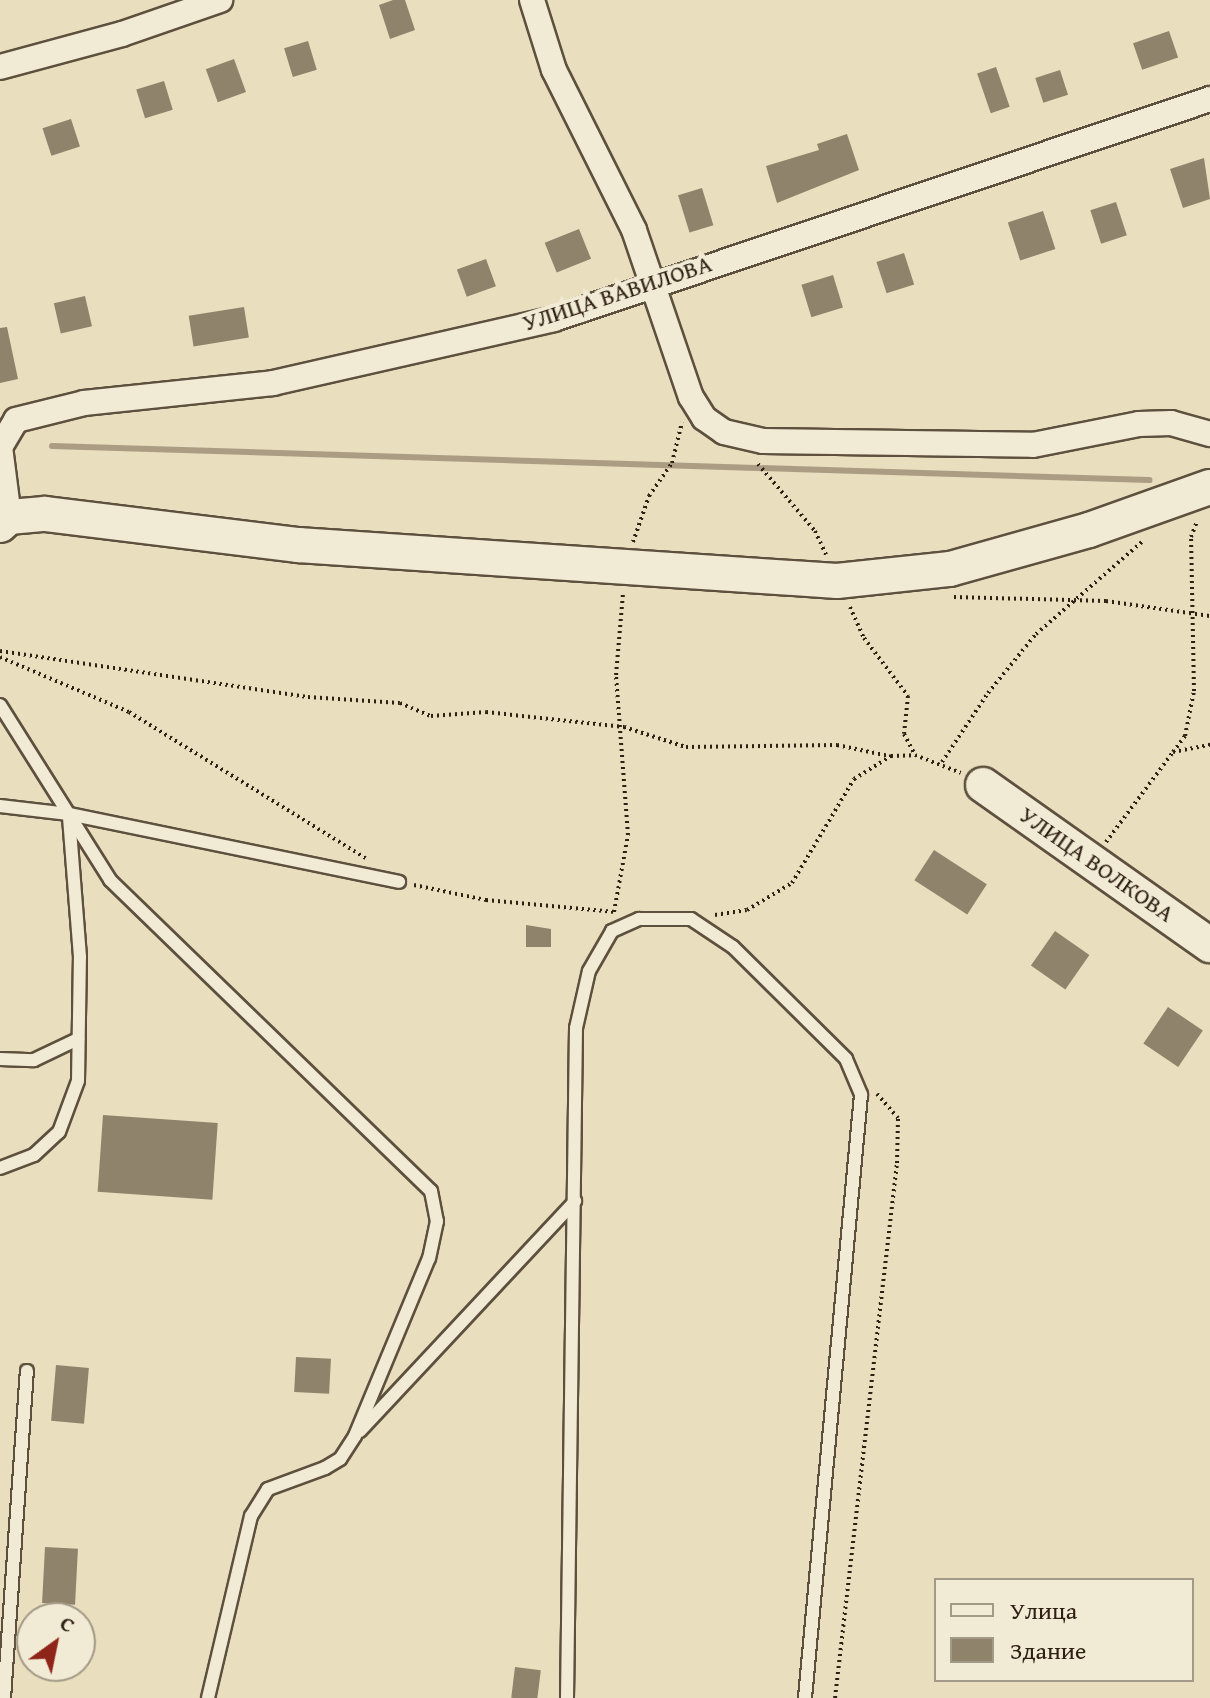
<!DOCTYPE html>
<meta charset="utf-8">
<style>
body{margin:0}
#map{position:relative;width:1210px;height:1698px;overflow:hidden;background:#e9debd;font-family:"Gentium Book Plus",serif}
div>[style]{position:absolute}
.stream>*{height:6px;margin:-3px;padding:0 3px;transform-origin:3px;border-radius:3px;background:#aa9d84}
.building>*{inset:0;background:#90836c;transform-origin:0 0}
.path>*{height:4px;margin-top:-2px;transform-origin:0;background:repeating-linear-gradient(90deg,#2f2014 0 2px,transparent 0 6px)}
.roads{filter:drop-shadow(2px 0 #5e503e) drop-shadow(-2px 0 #5e503e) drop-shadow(0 2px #5e503e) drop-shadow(0 -2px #5e503e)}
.lane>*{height:12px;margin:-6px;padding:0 6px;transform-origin:6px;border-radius:6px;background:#f1ead4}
.street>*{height:24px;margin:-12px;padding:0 12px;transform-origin:12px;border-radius:12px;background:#f1ead4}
.secondary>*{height:34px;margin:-17px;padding:0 17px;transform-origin:17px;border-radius:17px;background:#f1ead4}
span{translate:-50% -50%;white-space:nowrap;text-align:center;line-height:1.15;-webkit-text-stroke:8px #f1ead4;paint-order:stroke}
.street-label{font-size:24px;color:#2f2014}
.legend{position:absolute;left:934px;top:1578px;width:260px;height:104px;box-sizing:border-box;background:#f1ead4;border:2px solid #a39987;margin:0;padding:10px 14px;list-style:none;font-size:24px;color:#2f2014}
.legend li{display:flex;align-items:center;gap:16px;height:40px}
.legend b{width:40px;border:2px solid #a39987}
.north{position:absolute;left:16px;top:1602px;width:80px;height:80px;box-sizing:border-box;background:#f1ead4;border:2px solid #a39987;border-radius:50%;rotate:33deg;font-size:22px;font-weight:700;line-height:32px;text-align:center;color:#2f2014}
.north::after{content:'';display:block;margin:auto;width:28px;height:36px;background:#8f2418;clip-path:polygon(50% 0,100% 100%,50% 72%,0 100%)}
</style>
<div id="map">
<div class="stream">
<div style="left:52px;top:446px;width:1098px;rotate:1.78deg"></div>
</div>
<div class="building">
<div style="clip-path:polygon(393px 0,405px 0,415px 30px,390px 39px,379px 5px)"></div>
<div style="left:1169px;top:31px;width:28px;height:38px;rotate:71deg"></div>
<div style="left:308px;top:41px;width:30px;height:25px;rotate:73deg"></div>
<div style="left:234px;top:59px;width:35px;height:30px;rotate:70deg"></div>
<div style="left:996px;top:67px;width:42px;height:20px;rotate:71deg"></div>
<div style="left:1060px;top:70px;width:26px;height:26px;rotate:72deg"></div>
<div style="left:164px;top:81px;width:30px;height:29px;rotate:73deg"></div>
<div style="left:71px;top:119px;width:29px;height:30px;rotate:72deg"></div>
<div style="clip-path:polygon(847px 134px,859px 170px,777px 203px,766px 166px,819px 150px,817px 144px)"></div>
<div style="clip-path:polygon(1204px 158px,1210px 199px,1183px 208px,1170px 169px)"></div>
<div style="left:702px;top:188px;width:39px;height:25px;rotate:73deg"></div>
<div style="left:1116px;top:202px;width:35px;height:27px;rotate:72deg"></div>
<div style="left:1043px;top:211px;width:40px;height:37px;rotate:72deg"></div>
<div style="left:579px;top:229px;width:32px;height:37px;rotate:68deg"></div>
<div style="left:904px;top:253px;width:33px;height:29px;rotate:72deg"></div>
<div style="left:486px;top:259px;width:29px;height:31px;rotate:70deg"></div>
<div style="left:833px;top:275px;width:34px;height:33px;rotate:73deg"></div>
<div style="left:85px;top:296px;width:31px;height:32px;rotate:77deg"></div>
<div style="left:244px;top:307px;width:31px;height:56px;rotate:81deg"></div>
<div style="clip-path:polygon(7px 327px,18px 379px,0 383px,0 328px)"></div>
<div style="left:934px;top:850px;width:63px;height:36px;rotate:33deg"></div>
<div style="clip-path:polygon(526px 925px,551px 929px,551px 947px,526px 947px)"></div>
<div style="left:1055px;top:931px;width:42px;height:42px;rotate:35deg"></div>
<div style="left:1168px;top:1007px;width:42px;height:44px;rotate:34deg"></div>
<div style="left:103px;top:1115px;width:115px;height:77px;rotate:4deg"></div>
<div style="left:296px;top:1357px;width:35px;height:35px;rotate:3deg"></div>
<div style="left:56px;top:1365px;width:33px;height:56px;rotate:5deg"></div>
<div style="left:45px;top:1547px;width:33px;height:56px;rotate:3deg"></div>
<div style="left:515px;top:1667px;width:26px;height:31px;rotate:7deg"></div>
</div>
<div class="path">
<div style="left:758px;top:464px;width:88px;rotate:49.6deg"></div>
<div style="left:815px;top:531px;width:26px;rotate:65deg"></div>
<div style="left:633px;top:542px;width:49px;rotate:-70.8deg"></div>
<div style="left:649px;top:496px;width:40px;rotate:-55.1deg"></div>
<div style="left:672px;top:463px;width:42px;rotate:-76.3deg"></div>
<div style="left:954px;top:597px;width:152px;rotate:1.5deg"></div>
<div style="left:1106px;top:601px;width:105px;rotate:8.2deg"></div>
<div style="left:850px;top:607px;width:34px;rotate:66deg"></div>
<div style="left:864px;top:638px;width:73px;rotate:52.8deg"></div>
<div style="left:908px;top:696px;width:38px;rotate:96deg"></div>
<div style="left:904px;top:734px;width:24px;rotate:62deg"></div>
<div style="left:0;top:651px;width:311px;rotate:8.5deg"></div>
<div style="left:308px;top:697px;width:92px;rotate:3.7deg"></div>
<div style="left:400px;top:703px;width:34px;rotate:23deg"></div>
<div style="left:431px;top:716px;width:55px;rotate:-4.2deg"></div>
<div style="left:486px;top:712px;width:139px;rotate:6.2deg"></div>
<div style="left:624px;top:727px;width:65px;rotate:17.9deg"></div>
<div style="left:686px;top:747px;width:151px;rotate:-0.8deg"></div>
<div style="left:837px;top:745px;width:53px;rotate:11.9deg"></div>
<div style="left:0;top:657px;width:140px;rotate:23.1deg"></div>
<div style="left:129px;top:712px;width:278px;rotate:31.7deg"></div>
<div style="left:1173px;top:752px;width:20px;rotate:-53deg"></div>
<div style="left:1185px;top:736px;width:46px;rotate:-78.7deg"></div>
<div style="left:1194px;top:691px;width:154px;rotate:-91.1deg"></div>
<div style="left:1191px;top:537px;width:17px;rotate:-69deg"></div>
<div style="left:942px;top:762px;width:83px;rotate:-56.3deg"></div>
<div style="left:988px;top:693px;width:76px;rotate:-50.9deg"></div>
<div style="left:1036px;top:634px;width:142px;rotate:-41deg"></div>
<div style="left:1106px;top:842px;width:112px;rotate:-53.3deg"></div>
<div style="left:1173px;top:752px;width:38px;rotate:-11deg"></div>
<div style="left:414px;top:885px;width:74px;rotate:11.8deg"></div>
<div style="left:486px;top:900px;width:130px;rotate:5.3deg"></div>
<div style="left:614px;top:912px;width:78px;rotate:-79.7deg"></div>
<div style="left:628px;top:835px;width:160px;rotate:-94.3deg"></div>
<div style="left:616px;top:675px;width:81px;rotate:-85.1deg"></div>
<div style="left:715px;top:915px;width:32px;rotate:-9deg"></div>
<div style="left:747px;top:910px;width:52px;rotate:-31deg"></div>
<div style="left:792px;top:883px;width:121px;rotate:-59.2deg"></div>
<div style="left:854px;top:779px;width:44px;rotate:-31.9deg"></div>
<div style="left:891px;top:756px;width:24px;rotate:-2deg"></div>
<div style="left:915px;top:755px;width:49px;rotate:21.4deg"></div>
<div style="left:835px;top:1698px;width:539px;rotate:-83.39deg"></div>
<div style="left:897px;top:1163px;width:45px;rotate:-88.7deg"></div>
<div style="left:898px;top:1118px;width:32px;rotate:-131deg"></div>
</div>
<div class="roads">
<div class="lane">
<div style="left:0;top:705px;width:207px;rotate:57.8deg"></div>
<div style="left:110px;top:880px;width:447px;rotate:44.1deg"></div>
<div style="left:431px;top:1191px;width:31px;rotate:79deg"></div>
<div style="left:437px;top:1221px;width:38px;rotate:102deg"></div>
<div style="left:429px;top:1258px;width:193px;rotate:112.6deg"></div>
<div style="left:355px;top:1436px;width:27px;rotate:123deg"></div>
<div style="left:340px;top:1459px;width:17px;rotate:149deg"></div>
<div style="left:325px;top:1468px;width:61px;rotate:159.8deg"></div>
<div style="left:268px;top:1489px;width:32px;rotate:122deg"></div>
<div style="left:251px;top:1516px;width:187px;rotate:103.3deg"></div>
<div style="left:0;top:806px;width:69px;rotate:6.6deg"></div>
<div style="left:69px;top:814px;width:337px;rotate:11.6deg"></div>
<div style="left:0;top:1059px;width:34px;rotate:2deg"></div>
<div style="left:34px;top:1060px;width:49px;rotate:-25.5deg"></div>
<div style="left:0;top:1168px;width:36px;rotate:-21deg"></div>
<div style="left:34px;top:1155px;width:34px;rotate:-43deg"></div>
<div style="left:59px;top:1132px;width:54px;rotate:-69.6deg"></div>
<div style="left:78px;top:1081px;width:124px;rotate:-89.1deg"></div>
<div style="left:80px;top:957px;width:140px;rotate:-94.5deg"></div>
<div style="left:360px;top:1431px;width:315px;rotate:-46.9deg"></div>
<div style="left:4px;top:1698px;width:328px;rotate:-86deg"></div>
<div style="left:567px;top:1698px;width:670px;rotate:-89.23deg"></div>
<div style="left:576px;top:1028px;width:58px;rotate:-77.2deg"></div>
<div style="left:589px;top:971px;width:46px;rotate:-60.1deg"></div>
<div style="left:612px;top:931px;width:30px;rotate:-24deg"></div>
<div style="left:639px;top:919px;width:52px"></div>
<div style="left:691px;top:919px;width:50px;rotate:33.7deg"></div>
<div style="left:733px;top:947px;width:159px;rotate:44.7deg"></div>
<div style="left:846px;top:1059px;width:39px;rotate:67deg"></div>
<div style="left:861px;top:1095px;width:606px;rotate:95.31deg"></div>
</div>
<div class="street">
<div style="left:532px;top:0;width:73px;rotate:72.6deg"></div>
<div style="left:554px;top:70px;width:179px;rotate:63.4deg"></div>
<div style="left:634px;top:230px;width:176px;rotate:71.2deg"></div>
<div style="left:691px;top:397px;width:25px;rotate:58deg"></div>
<div style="left:704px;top:418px;width:24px;rotate:35deg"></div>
<div style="left:724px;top:432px;width:40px;rotate:13deg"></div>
<div style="left:763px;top:441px;width:270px;rotate:0.8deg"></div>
<div style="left:1033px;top:445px;width:108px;rotate:-11.2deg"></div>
<div style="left:1139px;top:424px;width:32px;rotate:-2deg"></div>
<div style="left:1171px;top:423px;width:41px;rotate:15.8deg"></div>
<div style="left:0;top:67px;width:126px;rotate:-15.1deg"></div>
<div style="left:122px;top:34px;width:104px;rotate:-19.1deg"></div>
<div style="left:9px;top:517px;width:71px;rotate:-97.3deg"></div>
<div style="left:0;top:447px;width:31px;rotate:-59deg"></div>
<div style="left:16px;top:420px;width:70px;rotate:-14deg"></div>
<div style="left:84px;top:403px;width:190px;rotate:-6deg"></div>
<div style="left:273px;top:383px;width:288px;rotate:-12.8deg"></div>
<div style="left:554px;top:319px;width:692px;rotate:-18.54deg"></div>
</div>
<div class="secondary">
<div style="left:0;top:525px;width:12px;rotate:-42deg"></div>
<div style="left:9px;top:517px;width:36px;rotate:-5deg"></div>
<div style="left:45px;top:514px;width:255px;rotate:7deg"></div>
<div style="left:298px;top:545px;width:540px;rotate:3.82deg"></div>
<div style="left:837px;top:581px;width:114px;rotate:-6.1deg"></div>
<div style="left:950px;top:569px;width:144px;rotate:-15.7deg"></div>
<div style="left:1089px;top:530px;width:128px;rotate:-19.6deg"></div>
<div style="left:983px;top:785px;width:278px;rotate:35.2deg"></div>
</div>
</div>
<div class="street-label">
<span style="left:617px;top:293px;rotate:-18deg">УЛИЦА ВАВИЛОВА</span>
<span style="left:1097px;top:864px;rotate:35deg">УЛИЦА ВОЛКОВА</span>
</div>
<ul class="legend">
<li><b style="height:10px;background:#f1ead4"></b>Улица</li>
<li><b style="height:22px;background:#90836c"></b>Здание</li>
</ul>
<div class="north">С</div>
</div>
